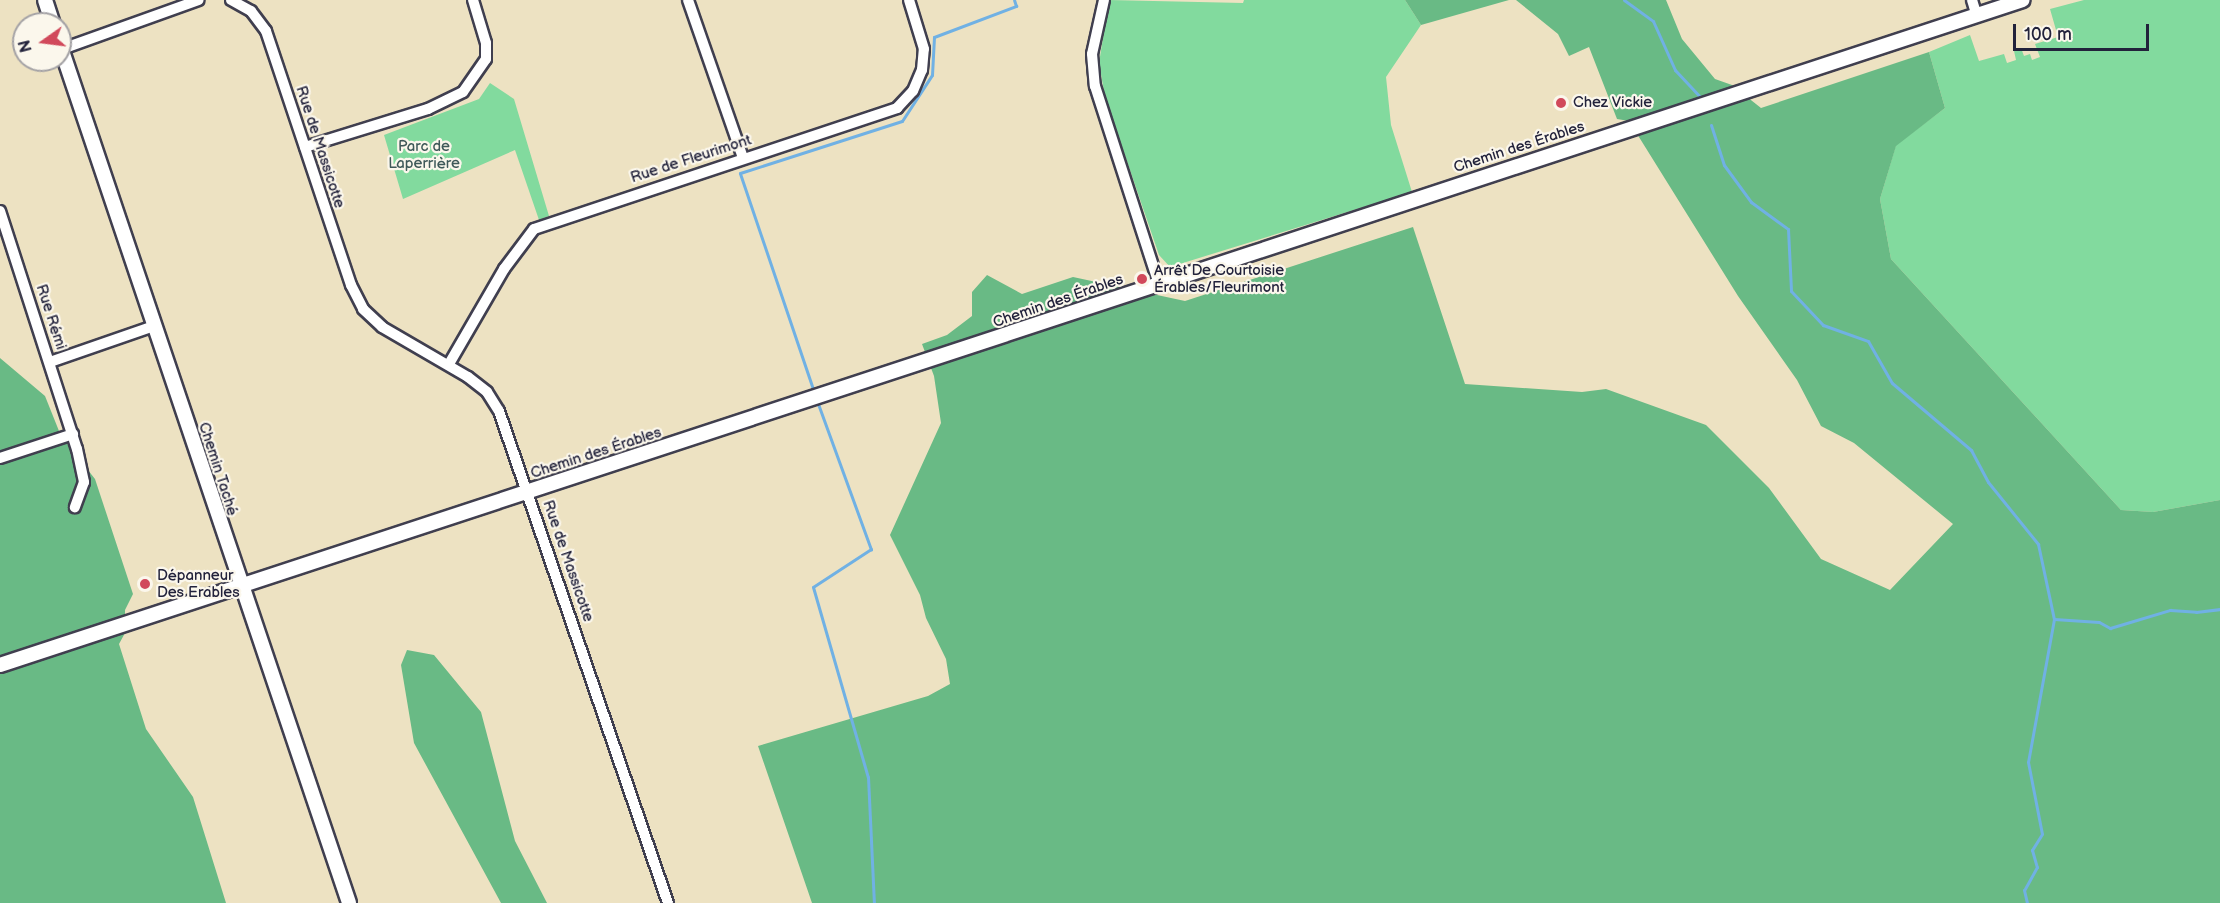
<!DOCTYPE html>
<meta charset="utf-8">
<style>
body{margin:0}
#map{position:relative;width:2220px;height:903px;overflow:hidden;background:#ede2c2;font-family:"Balsamiq Sans",sans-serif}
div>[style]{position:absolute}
.green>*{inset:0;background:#82da9e}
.forest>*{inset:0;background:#69ba85}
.stream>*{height:3px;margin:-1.5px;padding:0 1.5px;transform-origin:1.5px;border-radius:1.5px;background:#70b1e4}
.roads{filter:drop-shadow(2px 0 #403f4f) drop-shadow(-2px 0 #403f4f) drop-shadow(0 2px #403f4f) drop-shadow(0 -2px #403f4f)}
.minor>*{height:10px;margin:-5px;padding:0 5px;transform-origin:5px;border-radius:5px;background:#fff}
.tertiary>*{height:14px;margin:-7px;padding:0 7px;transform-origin:7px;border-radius:7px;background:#fff}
.dots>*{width:16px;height:16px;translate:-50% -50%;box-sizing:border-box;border:3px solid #fbf7ec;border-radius:50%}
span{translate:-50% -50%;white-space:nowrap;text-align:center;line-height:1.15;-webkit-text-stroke:4.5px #fbf7ec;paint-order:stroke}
.poi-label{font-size:15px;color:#22223b}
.left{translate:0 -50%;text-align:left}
.park-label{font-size:15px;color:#3f5959}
.street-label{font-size:15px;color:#22223b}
.north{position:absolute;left:12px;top:12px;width:60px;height:60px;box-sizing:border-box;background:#fbf7ec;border:2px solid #a4a2a5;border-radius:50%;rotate:256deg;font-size:16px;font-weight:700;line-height:24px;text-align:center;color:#22223b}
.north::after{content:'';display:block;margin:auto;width:21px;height:27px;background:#d1495b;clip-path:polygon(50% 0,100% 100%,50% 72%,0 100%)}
.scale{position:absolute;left:2013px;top:24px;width:136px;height:27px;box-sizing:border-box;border:3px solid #22223b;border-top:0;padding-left:8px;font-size:18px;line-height:21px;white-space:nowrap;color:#22223b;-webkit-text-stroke:4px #fbf7ec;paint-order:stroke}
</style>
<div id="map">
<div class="green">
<div style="clip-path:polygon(1109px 0,1243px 3px,1244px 0,1405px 0,1421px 25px,1386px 77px,1391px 125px,1412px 192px,1170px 267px,1159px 255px,1105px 97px,1099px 63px)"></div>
<div style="clip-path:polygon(2084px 0,2220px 0,2220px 500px,2153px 512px,2121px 510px,1891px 259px,1880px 199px,1896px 145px,1945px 108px,1929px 52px,1970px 35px,1979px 61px,2004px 54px,2007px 63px,2016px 60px,2014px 51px,2021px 48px,2024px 56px,2030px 54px,2032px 60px,2040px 57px,2035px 44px,2058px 37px,2050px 9px)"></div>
<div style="clip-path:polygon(490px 83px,514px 99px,549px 216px,539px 220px,515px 150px,403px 199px,384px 135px,479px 99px)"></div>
</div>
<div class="forest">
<div style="clip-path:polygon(1405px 0,1509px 0,1421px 25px)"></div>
<div style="clip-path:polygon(1516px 0,1666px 0,1682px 39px,1715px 79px,1732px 85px,1761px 108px,1929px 52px,1945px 108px,1896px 146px,1880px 199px,1891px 259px,2121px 510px,2153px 512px,2220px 500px,2220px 903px,812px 903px,758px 746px,928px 696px,950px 684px,946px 659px,926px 618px,920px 595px,890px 535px,941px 423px,934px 376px,922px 344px,947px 335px,972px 316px,972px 292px,987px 275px,1022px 294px,1073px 277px,1185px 301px,1413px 227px,1465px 384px,1582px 392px,1606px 389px,1706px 425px,1769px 488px,1821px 559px,1890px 590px,1953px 524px,1854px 443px,1821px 426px,1797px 380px,1738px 296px,1629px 121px,1617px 119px,1589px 47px,1569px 56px,1558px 34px)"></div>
<div style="clip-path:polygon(0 358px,45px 396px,61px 436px,95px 479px,133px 594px,125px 610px,125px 633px,119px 644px,146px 729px,193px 797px,226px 903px,0 903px)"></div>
<div style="clip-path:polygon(407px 650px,434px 655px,481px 712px,515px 841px,547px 903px,501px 903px,414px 743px,401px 665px)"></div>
</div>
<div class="stream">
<div style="left:1624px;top:0;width:36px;rotate:36deg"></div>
<div style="left:1653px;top:21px;width:54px;rotate:65.8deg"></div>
<div style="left:1675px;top:70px;width:37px;rotate:47deg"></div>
<div style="left:1711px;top:125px;width:42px;rotate:72deg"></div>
<div style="left:1724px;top:165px;width:46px;rotate:53.9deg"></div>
<div style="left:1751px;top:202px;width:46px;rotate:36.1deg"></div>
<div style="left:1788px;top:229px;width:62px;rotate:87.2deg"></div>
<div style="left:1791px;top:291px;width:47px;rotate:46.7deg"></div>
<div style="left:1823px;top:325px;width:48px;rotate:19.6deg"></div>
<div style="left:1868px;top:341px;width:48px;rotate:60.3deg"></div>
<div style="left:1892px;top:383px;width:104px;rotate:40.3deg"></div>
<div style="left:1971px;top:450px;width:36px;rotate:62deg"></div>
<div style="left:1988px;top:482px;width:80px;rotate:51.1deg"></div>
<div style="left:2038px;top:544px;width:77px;rotate:78deg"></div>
<div style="left:2054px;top:619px;width:145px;rotate:100.3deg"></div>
<div style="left:2028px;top:762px;width:73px;rotate:79deg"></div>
<div style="left:2042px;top:834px;width:19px;rotate:122deg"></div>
<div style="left:2032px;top:850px;width:18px;rotate:74deg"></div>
<div style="left:2037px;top:867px;width:26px;rotate:119deg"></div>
<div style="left:2024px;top:890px;width:13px;rotate:77deg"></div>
<div style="left:814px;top:392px;width:231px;rotate:-108.7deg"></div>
<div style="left:740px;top:173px;width:170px;rotate:-17.8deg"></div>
<div style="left:902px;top:121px;width:55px;rotate:-56.9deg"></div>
<div style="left:932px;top:75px;width:38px;rotate:-87deg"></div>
<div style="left:934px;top:37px;width:88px;rotate:-20.7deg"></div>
<div style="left:1016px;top:6px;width:6px;rotate:-108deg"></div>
<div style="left:817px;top:401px;width:158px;rotate:70deg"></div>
<div style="left:871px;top:549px;width:69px;rotate:146.8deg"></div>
<div style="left:813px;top:587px;width:198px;rotate:73.9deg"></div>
<div style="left:868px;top:777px;width:126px;rotate:87.3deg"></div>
<div style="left:2054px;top:619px;width:45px;rotate:3.8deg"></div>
<div style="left:2099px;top:622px;width:13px;rotate:29deg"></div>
<div style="left:2110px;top:628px;width:63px;rotate:-16.7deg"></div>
<div style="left:2170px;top:610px;width:26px;rotate:4deg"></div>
<div style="left:2196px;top:612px;width:24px;rotate:-7deg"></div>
</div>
<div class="roads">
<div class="minor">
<div style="left:231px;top:0;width:23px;rotate:29deg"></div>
<div style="left:251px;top:11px;width:25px;rotate:53deg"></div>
<div style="left:266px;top:31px;width:268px;rotate:71.5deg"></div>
<div style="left:351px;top:285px;width:27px;rotate:63deg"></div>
<div style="left:363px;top:309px;width:26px;rotate:43deg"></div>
<div style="left:382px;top:327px;width:99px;rotate:30.2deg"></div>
<div style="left:468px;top:377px;width:24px;rotate:38deg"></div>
<div style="left:487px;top:392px;width:22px;rotate:58deg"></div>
<div style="left:499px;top:411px;width:520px;rotate:71.04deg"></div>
<div style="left:688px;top:0;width:167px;rotate:70.8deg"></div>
<div style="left:1104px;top:0;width:55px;rotate:102.5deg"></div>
<div style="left:1092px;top:54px;width:32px;rotate:85deg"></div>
<div style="left:1095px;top:86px;width:208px;rotate:72.1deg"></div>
<div style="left:1972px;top:0;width:17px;rotate:73deg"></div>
<div style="left:62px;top:49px;width:145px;rotate:-19.7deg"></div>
<div style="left:305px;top:147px;width:129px;rotate:-17.2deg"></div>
<div style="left:428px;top:109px;width:39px;rotate:-26deg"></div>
<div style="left:463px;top:92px;width:40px;rotate:-55.1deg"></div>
<div style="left:486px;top:59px;width:16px;rotate:-90deg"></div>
<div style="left:486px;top:43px;width:45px;rotate:-106.8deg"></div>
<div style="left:0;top:211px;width:250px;rotate:72.1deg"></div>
<div style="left:77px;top:449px;width:34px;rotate:78deg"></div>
<div style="left:84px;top:482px;width:27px;rotate:110deg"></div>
<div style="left:50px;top:362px;width:110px;rotate:-19.1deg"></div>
<div style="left:449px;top:364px;width:110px;rotate:-59.9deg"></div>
<div style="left:504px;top:269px;width:50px;rotate:-53.1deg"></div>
<div style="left:534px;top:229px;width:383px;rotate:-18.4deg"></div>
<div style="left:897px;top:108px;width:23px;rotate:-47deg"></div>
<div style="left:913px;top:91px;width:23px;rotate:-67deg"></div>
<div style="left:922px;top:70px;width:21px;rotate:-85deg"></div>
<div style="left:924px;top:49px;width:51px;rotate:-107deg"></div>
<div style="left:0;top:458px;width:77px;rotate:-18.2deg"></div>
</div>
<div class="tertiary">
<div style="left:45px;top:0;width:25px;rotate:72deg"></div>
<div style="left:60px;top:45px;width:905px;rotate:71.38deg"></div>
<div style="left:0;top:665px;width:2129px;rotate:-18.2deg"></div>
</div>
</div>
<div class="dots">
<div style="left:1561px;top:103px;background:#d1495b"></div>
<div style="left:1142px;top:279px;background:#d1495b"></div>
<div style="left:145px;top:584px;background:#d1495b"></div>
</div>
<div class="poi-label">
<span class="left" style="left:1573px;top:103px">Chez Vickie</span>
<span class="left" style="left:1154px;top:279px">Arrêt De Courtoisie<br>Érables/Fleurimont</span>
<span class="left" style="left:157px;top:584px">Dépanneur<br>Des Erables</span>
</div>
<div class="park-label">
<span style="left:424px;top:155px">Parc de<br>Laperrière</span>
</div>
<div class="street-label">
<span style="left:320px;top:147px;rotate:72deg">Rue de Massicotte</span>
<span style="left:1519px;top:147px;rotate:-18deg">Chemin des Érables</span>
<span style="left:691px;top:159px;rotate:-18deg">Rue de Fleurimont</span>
<span style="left:1058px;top:301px;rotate:-19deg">Chemin des Érables</span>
<span style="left:51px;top:317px;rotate:72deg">Rue Rémi</span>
<span style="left:596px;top:453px;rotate:-18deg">Chemin des Érables</span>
<span style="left:218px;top:469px;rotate:72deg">Chemin Taché</span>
<span style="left:568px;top:561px;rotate:71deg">Rue de Massicotte</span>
</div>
<div class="north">N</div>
<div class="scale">100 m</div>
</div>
